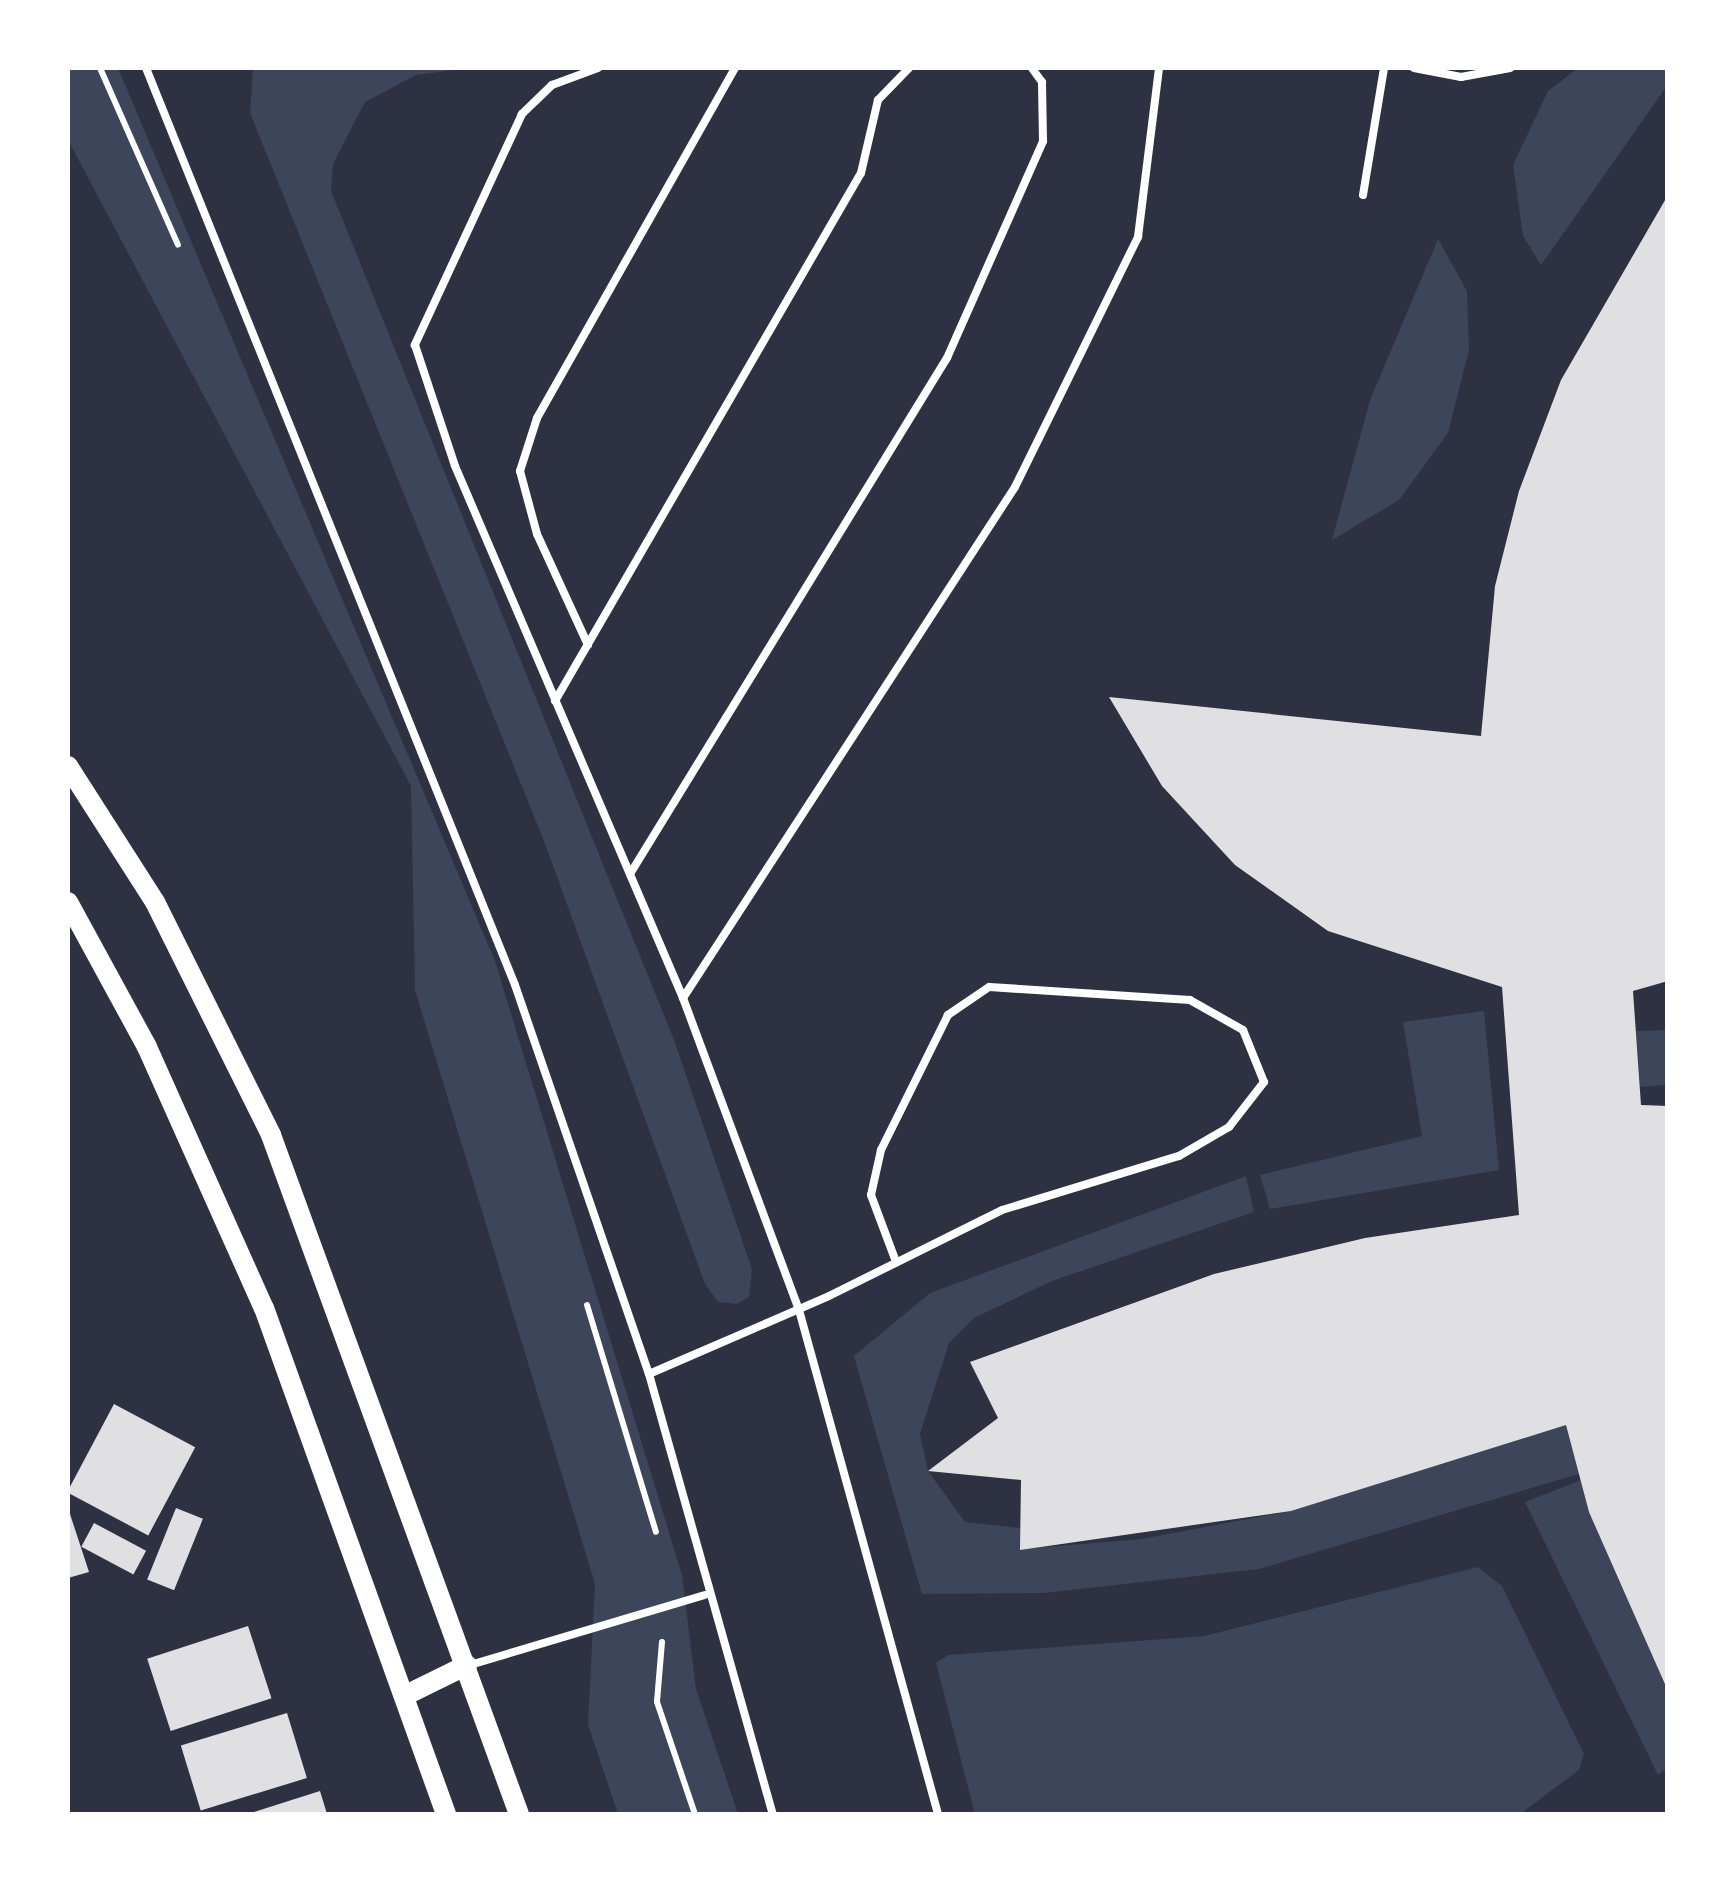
<!DOCTYPE html>
<style>
body{margin:0}
#map{position:relative;width:1735px;height:1882px;overflow:hidden;background:#2d3142;font-family:"Space Grotesk",sans-serif}
div>[style]{position:absolute}
.green>*{inset:0;background:#3c4559}
.building>*{inset:0;background:#e0e0e3;transform-origin:0 0}
.path>*{height:6px;margin:-3px;padding:0 3px;transform-origin:3px;border-radius:3px;background:#fff}
.service>*{height:8px;margin:-4px;padding:0 4px;transform-origin:4px;border-radius:4px;background:#fff}
.secondary>*{height:20px;margin:-10px;padding:0 10px;transform-origin:10px;border-radius:10px;background:#fff}
span{translate:-50% -50%;white-space:nowrap;text-align:center;line-height:1.15;-webkit-text-stroke:9px #fff;paint-order:stroke}
.frame{position:absolute;inset:0;border:70px solid #fff;pointer-events:none}
</style>
<div id="map">
<div class="green">
<div style="clip-path:polygon(68px 68px,118px 68px,495px 961px,682px 1575px,696px 1689px,738px 1814px,618px 1814px,588px 1725px,595px 1584px,415px 990px,411px 786px,68px 140px)"></div>
<div style="clip-path:polygon(253px 68px,469px 68px,416px 75px,365px 102px,333px 164px,331px 191px,674px 1040px,752px 1269px,749px 1297px,737px 1304px,718px 1302px,705px 1284px,544px 841px,250px 113px)"></div>
<div style="clip-path:polygon(1578px 68px,1667px 68px,1667px 86px,1541px 265px,1523px 236px,1513px 165px,1548px 91px)"></div>
<div style="clip-path:polygon(1438px 239px,1467px 291px,1469px 350px,1448px 433px,1399px 500px,1332px 540px,1370px 400px)"></div>
<div style="clip-path:polygon(1484px 1011px,1499px 1170px,1270px 1209px,1260px 1175px,1422px 1136px,1403px 1022px)"></div>
<div style="clip-path:polygon(1667px 1030px,1667px 1085px,1640px 1087px,1636px 1031px)"></div>
<div style="clip-path:polygon(1246px 1176px,1254px 1212px,1052px 1281px,974px 1318px,949px 1343px,920px 1434px,928px 1471px,965px 1522px,1021px 1528px,1021px 1549px,1141px 1539px,1291px 1511px,1566px 1425px,1579px 1474px,1259px 1569px,1044px 1593px,922px 1594px,854px 1356px,930px 1293px)"></div>
<div style="clip-path:polygon(1581px 1480px,1667px 1690px,1667px 1768px,1658px 1775px,1525px 1502px)"></div>
<div style="clip-path:polygon(1478px 1567px,1502px 1586px,1584px 1754px,1579px 1770px,1520px 1814px,975px 1814px,936px 1663px,948px 1655px,1204px 1636px)"></div>
</div>
<div class="building">
<div style="clip-path:polygon(1668px 195px,1668px 981px,1633px 991px,1641px 1105px,1668px 1106px,1668px 1691px,1589px 1512px,1566px 1425px,1291px 1511px,1020px 1550px,1021px 1480px,928px 1471px,998px 1418px,970px 1362px,1214px 1274px,1365px 1238px,1519px 1215px,1502px 987px,1328px 931px,1235px 865px,1162px 786px,1109px 697px,1481px 736px,1495px 586px,1519px 491px,1561px 380px)"></div>
<div style="left:114px;top:1404px;width:92px;height:100px;rotate:28deg"></div>
<div style="clip-path:polygon(68px 1508px,89px 1572px,68px 1578px)"></div>
<div style="left:176px;top:1508px;width:29px;height:77px;rotate:22deg"></div>
<div style="left:94px;top:1523px;width:59px;height:27px;rotate:28deg"></div>
<div style="left:248px;top:1626px;width:76px;height:106px;rotate:72deg"></div>
<div style="left:287px;top:1713px;width:68px;height:111px;rotate:73deg"></div>
<div style="clip-path:polygon(320px 1791px,327px 1814px,248px 1814px)"></div>
</div>
<div class="path">
<div style="left:100px;top:68px;width:193px;rotate:66.2deg"></div>
<div style="left:587px;top:1305px;width:237px;rotate:73.1deg"></div>
<div style="left:662px;top:1642px;width:60px;rotate:94.8deg"></div>
<div style="left:657px;top:1702px;width:118px;rotate:71.3deg"></div>
</div>
<div class="service">
<div style="left:146px;top:68px;width:988px;rotate:68.08deg"></div>
<div style="left:515px;top:985px;width:411px;rotate:71deg"></div>
<div style="left:649px;top:1374px;width:457px;rotate:74.3deg"></div>
<div style="left:598px;top:68px;width:49px;rotate:159.7deg"></div>
<div style="left:552px;top:85px;width:42px;rotate:136deg"></div>
<div style="left:522px;top:114px;width:255px;rotate:114.9deg"></div>
<div style="left:415px;top:345px;width:127px;rotate:71.7deg"></div>
<div style="left:455px;top:466px;width:579px;rotate:66.8deg"></div>
<div style="left:683px;top:998px;width:333px;rotate:69.6deg"></div>
<div style="left:799px;top:1310px;width:523px;rotate:74.58deg"></div>
<div style="left:1414px;top:68px;width:48px;rotate:10.8deg"></div>
<div style="left:1461px;top:77px;width:50px;rotate:-10.4deg"></div>
<div style="left:1363px;top:195px;width:129px;rotate:-80.6deg"></div>
<div style="left:588px;top:645px;width:122px;rotate:-114.7deg"></div>
<div style="left:537px;top:534px;width:65px;rotate:-105.1deg"></div>
<div style="left:520px;top:471px;width:56px;rotate:-72.2deg"></div>
<div style="left:537px;top:418px;width:402px;rotate:-60.5deg"></div>
<div style="left:555px;top:701px;width:610px;rotate:-59.91deg"></div>
<div style="left:861px;top:173px;width:75px;rotate:-76.9deg"></div>
<div style="left:878px;top:100px;width:45px;rotate:-45.9deg"></div>
<div style="left:630px;top:874px;width:606px;rotate:-58.44deg"></div>
<div style="left:947px;top:358px;width:237px;rotate:-66.1deg"></div>
<div style="left:1043px;top:141px;width:59px;rotate:-91deg"></div>
<div style="left:1042px;top:82px;width:17px;rotate:-126deg"></div>
<div style="left:683px;top:998px;width:609px;rotate:-56.99deg"></div>
<div style="left:1015px;top:487px;width:279px;rotate:-63.8deg"></div>
<div style="left:1138px;top:237px;width:170px;rotate:-82.9deg"></div>
<div style="left:649px;top:1374px;width:196px;rotate:-23.4deg"></div>
<div style="left:829px;top:1296px;width:193px;rotate:-26.4deg"></div>
<div style="left:1002px;top:1210px;width:185px;rotate:-17deg"></div>
<div style="left:1179px;top:1156px;width:58px;rotate:-30.1deg"></div>
<div style="left:1229px;top:1127px;width:57px;rotate:-52.1deg"></div>
<div style="left:1264px;top:1082px;width:56px;rotate:-112deg"></div>
<div style="left:1243px;top:1030px;width:61px;rotate:-150.5deg"></div>
<div style="left:1190px;top:1000px;width:201px;rotate:-176.3deg"></div>
<div style="left:989px;top:987px;width:50px;rotate:145.7deg"></div>
<div style="left:948px;top:1015px;width:151px;rotate:116.4deg"></div>
<div style="left:881px;top:1150px;width:46px;rotate:102.5deg"></div>
<div style="left:871px;top:1195px;width:72px;rotate:69.5deg"></div>
<div style="left:470px;top:1665px;width:245px;rotate:-16.6deg"></div>
</div>
<div class="secondary">
<div style="left:68px;top:766px;width:161px;rotate:57.4deg"></div>
<div style="left:155px;top:902px;width:260px;rotate:63.5deg"></div>
<div style="left:271px;top:1135px;width:723px;rotate:69.94deg"></div>
<div style="left:68px;top:902px;width:165px;rotate:61.4deg"></div>
<div style="left:147px;top:1047px;width:286px;rotate:65.9deg"></div>
<div style="left:264px;top:1308px;width:538px;rotate:70.22deg"></div>
<div style="left:406px;top:1695px;width:68px;rotate:-26.2deg"></div>
</div>
<div class="frame"></div>
</div>
